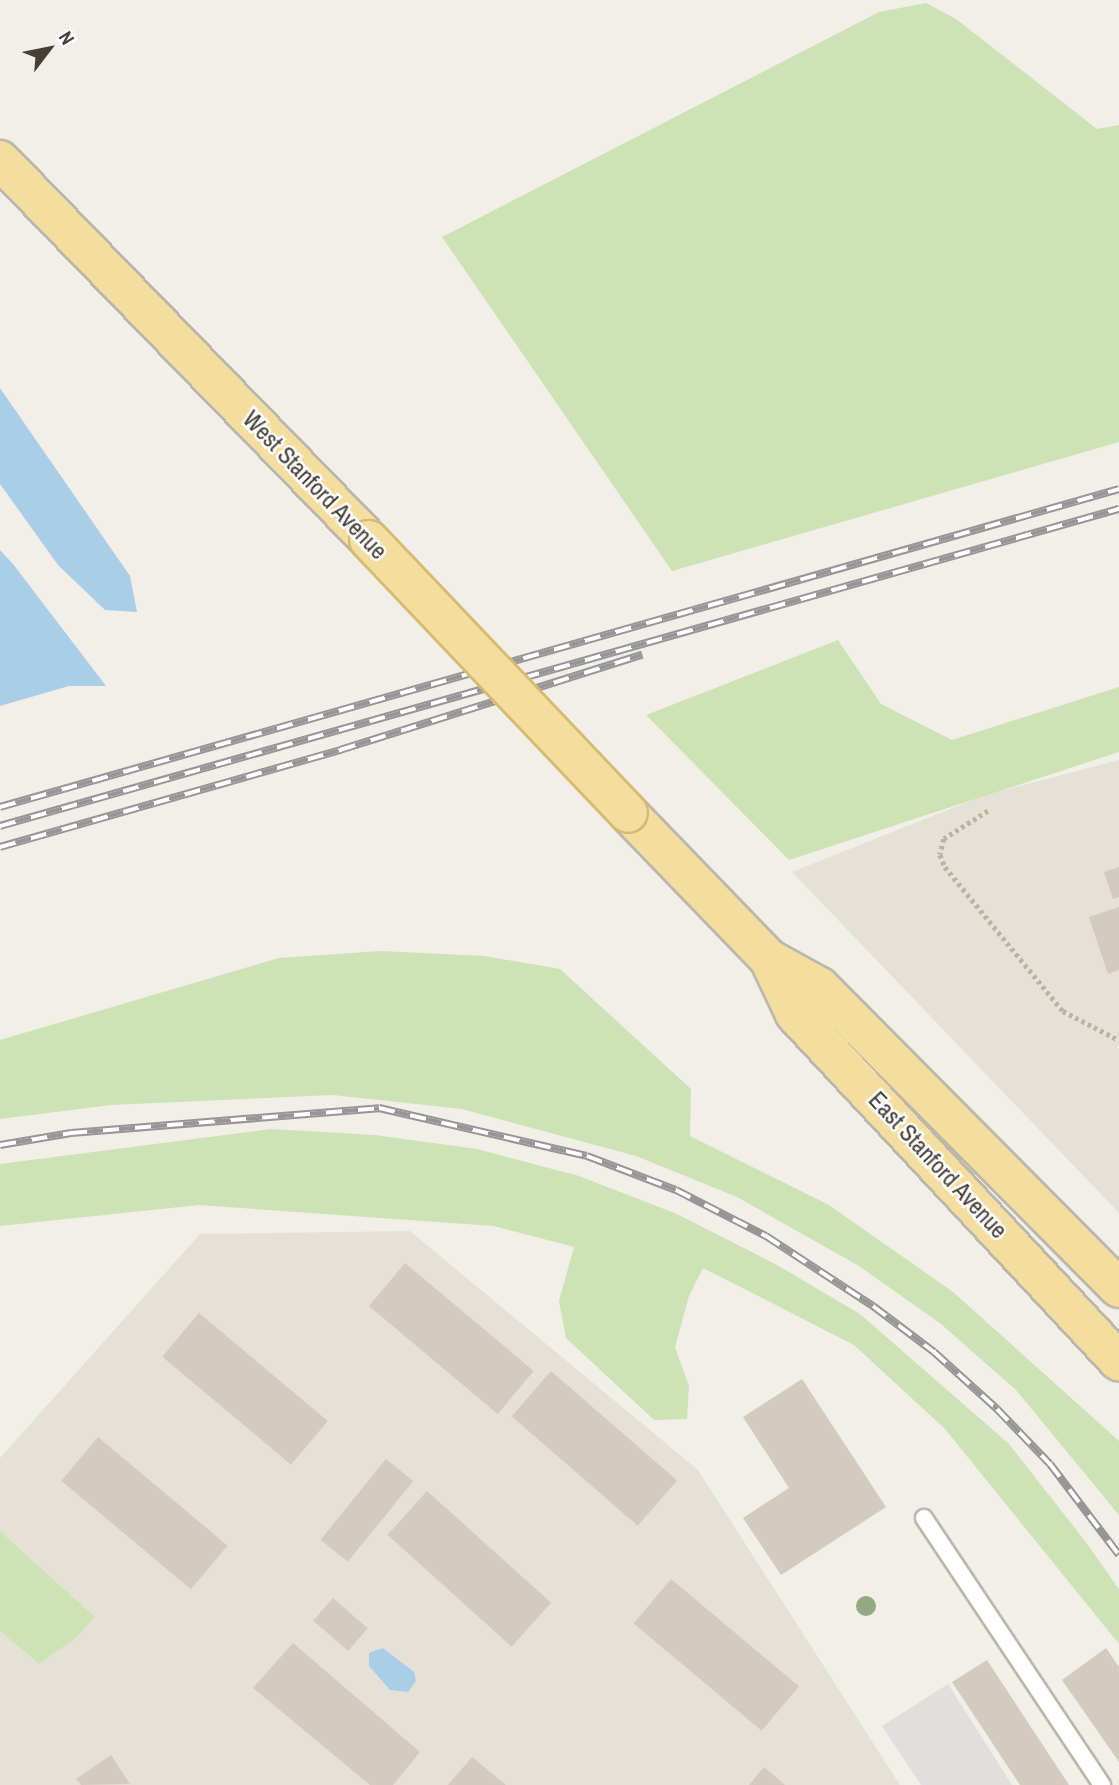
<!DOCTYPE html>
<style>
body{margin:0}
#map{position:relative;width:1119px;height:1785px;overflow:hidden;background:#f2efe8;font-family:"Archivo Narrow",sans-serif}
div>[style]{position:absolute}
.residential>*{inset:0;background:#e5e1d6}
.green>*{inset:0;background:#cde2b5}
.parking>*{inset:0;background:#e1dfdc}
.water>*{inset:0;background:#aacee8}
.building>*{inset:0;background:#d2cbbe;transform-origin:0 0}
.path>*{height:4.5px;margin-top:-2.25px;transform-origin:0;background:repeating-linear-gradient(90deg,#bdb29e 0 3.5px,transparent 0 7px)}
.roads{filter:drop-shadow(2px 0 #bcb7ab) drop-shadow(-2px 0 #bcb7ab) drop-shadow(0 2px #bcb7ab) drop-shadow(0 -2px #bcb7ab)}
.service>*{height:16px;margin:-8px;padding:0 8px;transform-origin:8px;border-radius:8px;background:#fff}
.primary>*{height:38px;margin:-19px;padding:0 19px;transform-origin:19px;border-radius:19px;background:#f3dd9f}
.rail>*{height:8px;margin-top:-4px;transform-origin:0;background:repeating-linear-gradient(90deg,#fff 0 16px,#969696 0 32px);box-sizing:border-box;border-block:2px solid #969696}
.bridges{filter:drop-shadow(2px 0 #d7ba71) drop-shadow(-2px 0 #d7ba71) drop-shadow(0 2px #d7ba71) drop-shadow(0 -2px #d7ba71)}
.primary-bridge>*{height:38px;margin:-19px;padding:0 19px;transform-origin:19px;border-radius:19px;background:#f3dd9f}
.trees>*{width:20px;height:20px;margin:-10px;border-radius:50%;background:#94a983}
span{translate:-50% -50%;white-space:nowrap;text-align:center;line-height:1.15;-webkit-text-stroke:5px #fff;paint-order:stroke}
.street-label{font-size:24px;color:#443f37}
.north{position:absolute;left:14px;top:14px;width:70px;height:70px;-webkit-text-stroke:5px #fff;paint-order:stroke;rotate:58deg;font-size:19px;font-weight:700;line-height:28px;text-align:center;color:#443f37}
.north::after{content:'';display:block;margin:auto;width:24px;height:32px;background:#443f37;clip-path:polygon(50% 0,100% 100%,50% 72%,0 100%)}
</style>
<div id="map">
<div class="residential">
<div style="clip-path:polygon(1119px 760px,1119px 1213px,792px 872px,985px 795px)"></div>
<div style="clip-path:polygon(410px 1231px,698px 1470px,900px 1785px,0 1785px,0 1631px,39px 1664px,76px 1638px,95px 1617px,0 1531px,0 1458px,200px 1234px)"></div>
</div>
<div class="green">
<div style="clip-path:polygon(926px 3px,956px 19px,1097px 129px,1119px 125px,1119px 442px,672px 571px,442px 237px,879px 12px)"></div>
<div style="clip-path:polygon(838px 640px,881px 704px,952px 740px,1119px 687px,1119px 752px,789px 860px,646px 715px)"></div>
<div style="clip-path:polygon(380px 951px,484px 956px,560px 969px,691px 1089px,690px 1136px,829px 1205px,953px 1292px,1119px 1441px,1119px 1515px,1016px 1390px,941px 1324px,859px 1266px,737px 1197px,636px 1156px,462px 1109px,333px 1095px,111px 1105px,0 1119px,0 1040px,279px 958px)"></div>
<div style="clip-path:polygon(271px 1129px,375px 1135px,477px 1149px,579px 1176px,677px 1214px,777px 1265px,860px 1314px,1009px 1444px,1085px 1541px,1119px 1589px,1119px 1644px,945px 1429px,854px 1345px,703px 1268px,689px 1296px,675px 1347px,689px 1386px,687px 1419px,654px 1420px,566px 1338px,559px 1301px,574px 1247px,494px 1226px,199px 1205px,0 1226px,0 1164px)"></div>
<div style="clip-path:polygon(0 1531px,95px 1617px,76px 1638px,39px 1664px,0 1631px)"></div>
</div>
<div class="parking">
<div style="clip-path:polygon(948px 1684px,1012px 1785px,921px 1785px,882px 1726px)"></div>
</div>
<div class="water">
<div style="clip-path:polygon(0 388px,130px 576px,137px 612px,105px 610px,58px 565px,0 484px)"></div>
<div style="clip-path:polygon(0 550px,13px 564px,106px 686px,69px 686px,0 706px)"></div>
<div style="clip-path:polygon(383px 1648px,414px 1672px,416px 1681px,408px 1692px,390px 1690px,369px 1666px,369px 1653px)"></div>
</div>
<div class="building">
<div style="clip-path:polygon(1119px 867px,1119px 897px,1113px 899px,1104px 872px)"></div>
<div style="clip-path:polygon(1119px 907px,1119px 970px,1108px 974px,1089px 917px)"></div>
<div style="left:405px;top:1263px;width:168px;height:56px;rotate:40deg"></div>
<div style="left:199px;top:1313px;width:168px;height:57px;rotate:40deg"></div>
<div style="left:551px;top:1371px;width:167px;height:60px;rotate:41deg"></div>
<div style="clip-path:polygon(802px 1379px,886px 1507px,781px 1575px,743px 1518px,789px 1488px,743px 1417px)"></div>
<div style="left:98px;top:1437px;width:169px;height:57px;rotate:40deg"></div>
<div style="left:386px;top:1459px;width:35px;height:104px;rotate:39deg"></div>
<div style="left:427px;top:1491px;width:167px;height:59px;rotate:42deg"></div>
<div style="left:671px;top:1579px;width:167px;height:58px;rotate:40deg"></div>
<div style="left:333px;top:1598px;width:46px;height:30px;rotate:41deg"></div>
<div style="clip-path:polygon(293px 1643px,420px 1752px,393px 1785px,370px 1785px,253px 1688px)"></div>
<div style="clip-path:polygon(1106px 1648px,1119px 1667px,1119px 1762px,1062px 1680px)"></div>
<div style="clip-path:polygon(987px 1660px,1069px 1785px,1020px 1785px,952px 1682px)"></div>
<div style="clip-path:polygon(111px 1755px,130px 1784px,81px 1785px,76px 1779px)"></div>
<div style="clip-path:polygon(472px 1757px,506px 1785px,448px 1785px)"></div>
<div style="clip-path:polygon(764px 1767px,785px 1785px,749px 1785px)"></div>
</div>
<div class="path">
<div style="left:988px;top:811px;width:52px;rotate:147.5deg"></div>
<div style="left:944px;top:839px;width:16px;rotate:104deg"></div>
<div style="left:940px;top:855px;width:13px;rotate:67deg"></div>
<div style="left:945px;top:867px;width:186px;rotate:50.7deg"></div>
<div style="left:1063px;top:1011px;width:63px;rotate:27.4deg"></div>
</div>
<div class="roads">
<div class="service">
<div style="left:924px;top:1518px;width:321px;rotate:56.3deg"></div>
</div>
<div class="primary">
<div style="left:0;top:160px;width:530px;rotate:45.84deg"></div>
<div style="left:628px;top:813px;width:203px;rotate:46deg"></div>
<div style="left:769px;top:959px;width:58px;rotate:28.8deg"></div>
<div style="left:820px;top:987px;width:424px;rotate:45.2deg"></div>
<div style="left:769px;top:959px;width:61px;rotate:64.7deg"></div>
<div style="left:795px;top:1014px;width:475px;rotate:47deg"></div>
</div>
</div>
<div class="rail">
<div style="left:0;top:807px;width:1163px;rotate:-15.86deg"></div>
<div style="left:0;top:826px;width:1163px;rotate:-15.82deg"></div>
<div style="left:0;top:847px;width:354px;rotate:-15.9deg"></div>
<div style="left:340px;top:750px;width:317px;rotate:-17.5deg"></div>
<div style="left:0;top:1145px;width:72px;rotate:-9.6deg"></div>
<div style="left:71px;top:1133px;width:309px;rotate:-4.6deg"></div>
<div style="left:379px;top:1108px;width:213px;rotate:13deg"></div>
<div style="left:587px;top:1156px;width:95px;rotate:20.9deg"></div>
<div style="left:676px;top:1190px;width:101px;rotate:27.1deg"></div>
<div style="left:766px;top:1236px;width:128px;rotate:33.2deg"></div>
<div style="left:873px;top:1306px;width:76px;rotate:37deg"></div>
<div style="left:934px;top:1352px;width:85px;rotate:42.1deg"></div>
<div style="left:997px;top:1409px;width:76px;rotate:46.1deg"></div>
<div style="left:1050px;top:1464px;width:114px;rotate:52.8deg"></div>
</div>
<div class="bridges">
<div class="primary-bridge">
<div style="left:369px;top:540px;width:376px;rotate:46.5deg"></div>
</div>
</div>
<div class="trees">
<div style="left:866px;top:1606px"></div>
</div>
<div class="street-label">
<span style="left:315px;top:485px;rotate:46deg">West Stanford Avenue</span>
<span style="left:938px;top:1165px;rotate:47deg">East Stanford Avenue</span>
</div>
<div class="north">N</div>
</div>
